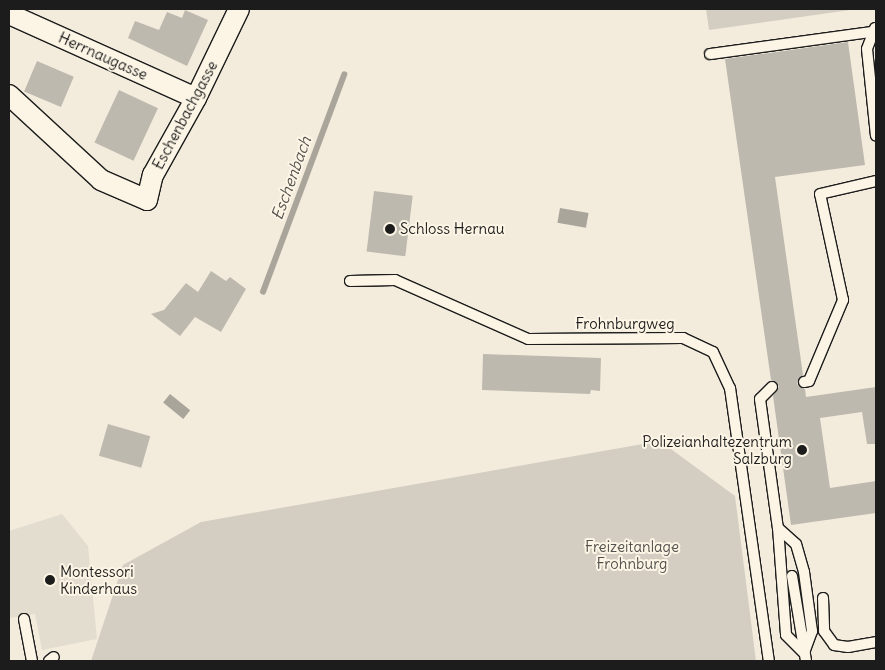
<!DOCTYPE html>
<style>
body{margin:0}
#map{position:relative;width:885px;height:670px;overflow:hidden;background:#f3ecdd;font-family:Delius,sans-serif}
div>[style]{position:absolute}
.built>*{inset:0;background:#e3ddcf}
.green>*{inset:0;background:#d3cec1}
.water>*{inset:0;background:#aaa59b;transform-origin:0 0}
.stream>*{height:5.5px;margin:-2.75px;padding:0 2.75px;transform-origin:2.75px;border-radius:2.75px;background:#aaa59b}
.building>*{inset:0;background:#beb9ae;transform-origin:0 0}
.roads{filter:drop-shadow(1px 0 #1c1c1c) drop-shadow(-1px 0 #1c1c1c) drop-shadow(0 1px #1c1c1c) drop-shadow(0 -1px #1c1c1c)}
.lane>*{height:10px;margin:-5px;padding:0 5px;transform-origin:5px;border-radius:5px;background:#fcf5e5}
.street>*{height:20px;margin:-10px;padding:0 10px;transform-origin:10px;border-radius:10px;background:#fcf5e5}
.dots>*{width:14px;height:14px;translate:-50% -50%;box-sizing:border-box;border:2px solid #fcf5e5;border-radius:50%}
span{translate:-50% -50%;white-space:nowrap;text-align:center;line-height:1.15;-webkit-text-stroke:4px #fcf5e5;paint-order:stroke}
.street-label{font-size:15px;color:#1c1c1c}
.poi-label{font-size:15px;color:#1c1c1c}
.left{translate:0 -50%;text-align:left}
.right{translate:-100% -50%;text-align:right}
.park-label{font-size:15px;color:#53514e}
.water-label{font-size:16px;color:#55534f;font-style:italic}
.frame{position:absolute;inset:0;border:10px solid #1c1c1c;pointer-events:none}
</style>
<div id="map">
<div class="built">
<div style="clip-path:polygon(62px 514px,88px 546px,97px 639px,42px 650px,35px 614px,9px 618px,9px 531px)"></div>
</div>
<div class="green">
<div style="clip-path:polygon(706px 9px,857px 9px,709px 30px)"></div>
<div style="clip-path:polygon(660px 441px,735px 496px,756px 661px,91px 661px,123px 565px,201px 522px)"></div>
</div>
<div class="water">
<div style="left:560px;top:208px;width:29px;height:15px;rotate:10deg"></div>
<div style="left:170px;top:394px;width:26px;height:11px;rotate:39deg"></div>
</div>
<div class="stream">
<div style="left:263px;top:292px;width:232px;rotate:-69.5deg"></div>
</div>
<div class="building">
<div style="clip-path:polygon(185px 10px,208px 20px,187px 66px,128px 38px,135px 21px,159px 30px,167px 12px,182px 18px)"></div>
<div style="clip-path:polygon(848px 42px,865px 165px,775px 177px,803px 375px,797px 384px,805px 389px,806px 397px,876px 387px,876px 444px,867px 444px,862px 412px,820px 418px,830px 488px,876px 481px,876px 513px,791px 525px,773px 396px,779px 386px,771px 380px,725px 59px)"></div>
<div style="left:37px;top:61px;width:40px;height:33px;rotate:23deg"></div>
<div style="left:119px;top:90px;width:43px;height:58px;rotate:25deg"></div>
<div style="left:374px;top:191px;width:39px;height:61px;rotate:7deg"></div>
<div style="clip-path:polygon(211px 271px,226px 281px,230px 277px,246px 289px,221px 332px,195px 317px,180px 336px,151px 314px,164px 310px,186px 283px,198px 292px)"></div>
<div style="clip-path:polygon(483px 354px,601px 358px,600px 391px,591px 390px,590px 394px,482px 390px)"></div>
<div style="left:108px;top:424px;width:44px;height:33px;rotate:16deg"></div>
</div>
<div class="roads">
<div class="lane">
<div style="left:875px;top:28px;width:22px;rotate:111deg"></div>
<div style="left:867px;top:49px;width:87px;rotate:84.1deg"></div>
<div style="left:710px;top:54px;width:162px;rotate:-7.8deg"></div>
<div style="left:350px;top:281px;width:45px;rotate:-1.3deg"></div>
<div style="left:395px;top:280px;width:145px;rotate:23.9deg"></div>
<div style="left:528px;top:339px;width:155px;rotate:-0.4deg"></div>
<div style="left:683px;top:338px;width:33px;rotate:25deg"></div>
<div style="left:713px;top:352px;width:40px;rotate:65deg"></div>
<div style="left:730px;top:388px;width:276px;rotate:81.9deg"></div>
<div style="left:804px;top:382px;width:5px;rotate:-11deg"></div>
<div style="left:809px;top:381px;width:88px;rotate:-67.2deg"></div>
<div style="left:843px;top:300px;width:108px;rotate:-102.2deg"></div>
<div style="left:820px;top:194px;width:57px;rotate:-13.1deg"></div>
<div style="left:772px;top:387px;width:17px;rotate:135deg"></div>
<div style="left:760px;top:399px;width:130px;rotate:82.1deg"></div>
<div style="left:778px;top:528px;width:107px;rotate:85.7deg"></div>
<div style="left:786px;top:635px;width:25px;rotate:45deg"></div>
<div style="left:778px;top:528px;width:24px;rotate:42deg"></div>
<div style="left:796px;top:544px;width:29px;rotate:74deg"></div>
<div style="left:804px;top:572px;width:60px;rotate:82.3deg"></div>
<div style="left:812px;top:631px;width:23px;rotate:110deg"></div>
<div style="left:792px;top:576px;width:86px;rotate:80.6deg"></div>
<div style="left:823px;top:598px;width:33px;rotate:88deg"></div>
<div style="left:824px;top:631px;width:17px;rotate:54deg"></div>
<div style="left:834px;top:645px;width:14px;rotate:8deg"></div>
<div style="left:848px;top:647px;width:28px;rotate:-10deg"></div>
<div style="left:24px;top:619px;width:43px;rotate:79.2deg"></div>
<div style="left:49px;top:661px;width:6px;rotate:-39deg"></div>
</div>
<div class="street">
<div style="left:9px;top:14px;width:205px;rotate:24.2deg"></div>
<div style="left:9px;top:95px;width:125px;rotate:42.7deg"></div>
<div style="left:101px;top:180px;width:50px;rotate:23.5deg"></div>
<div style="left:147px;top:200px;width:26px;rotate:-77deg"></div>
<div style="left:153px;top:175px;width:88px;rotate:-60.8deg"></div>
<div style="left:196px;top:98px;width:99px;rotate:-64.2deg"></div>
</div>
</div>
<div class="dots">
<div style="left:390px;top:229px;background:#1c1c1c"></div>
<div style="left:802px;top:450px;background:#1c1c1c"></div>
<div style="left:50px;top:580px;background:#1c1c1c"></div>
</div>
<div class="street-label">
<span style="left:103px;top:56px;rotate:24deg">Herrnaugasse</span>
<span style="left:185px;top:115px;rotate:-62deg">Eschenbachgasse</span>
<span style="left:625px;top:324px">Frohnburgweg</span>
</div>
<div class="poi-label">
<span class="left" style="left:400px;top:229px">Schloss Hernau</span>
<span class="right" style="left:792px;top:450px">Polizeianhaltezentrum<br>Salzburg</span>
<span class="left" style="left:60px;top:580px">Montessori<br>Kinderhaus</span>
</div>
<div class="park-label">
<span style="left:632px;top:555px">Freizeitanlage<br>Frohnburg</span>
</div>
<div class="water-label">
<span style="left:291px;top:178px;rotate:-70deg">Eschenbach</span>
</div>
<div class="frame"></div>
</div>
